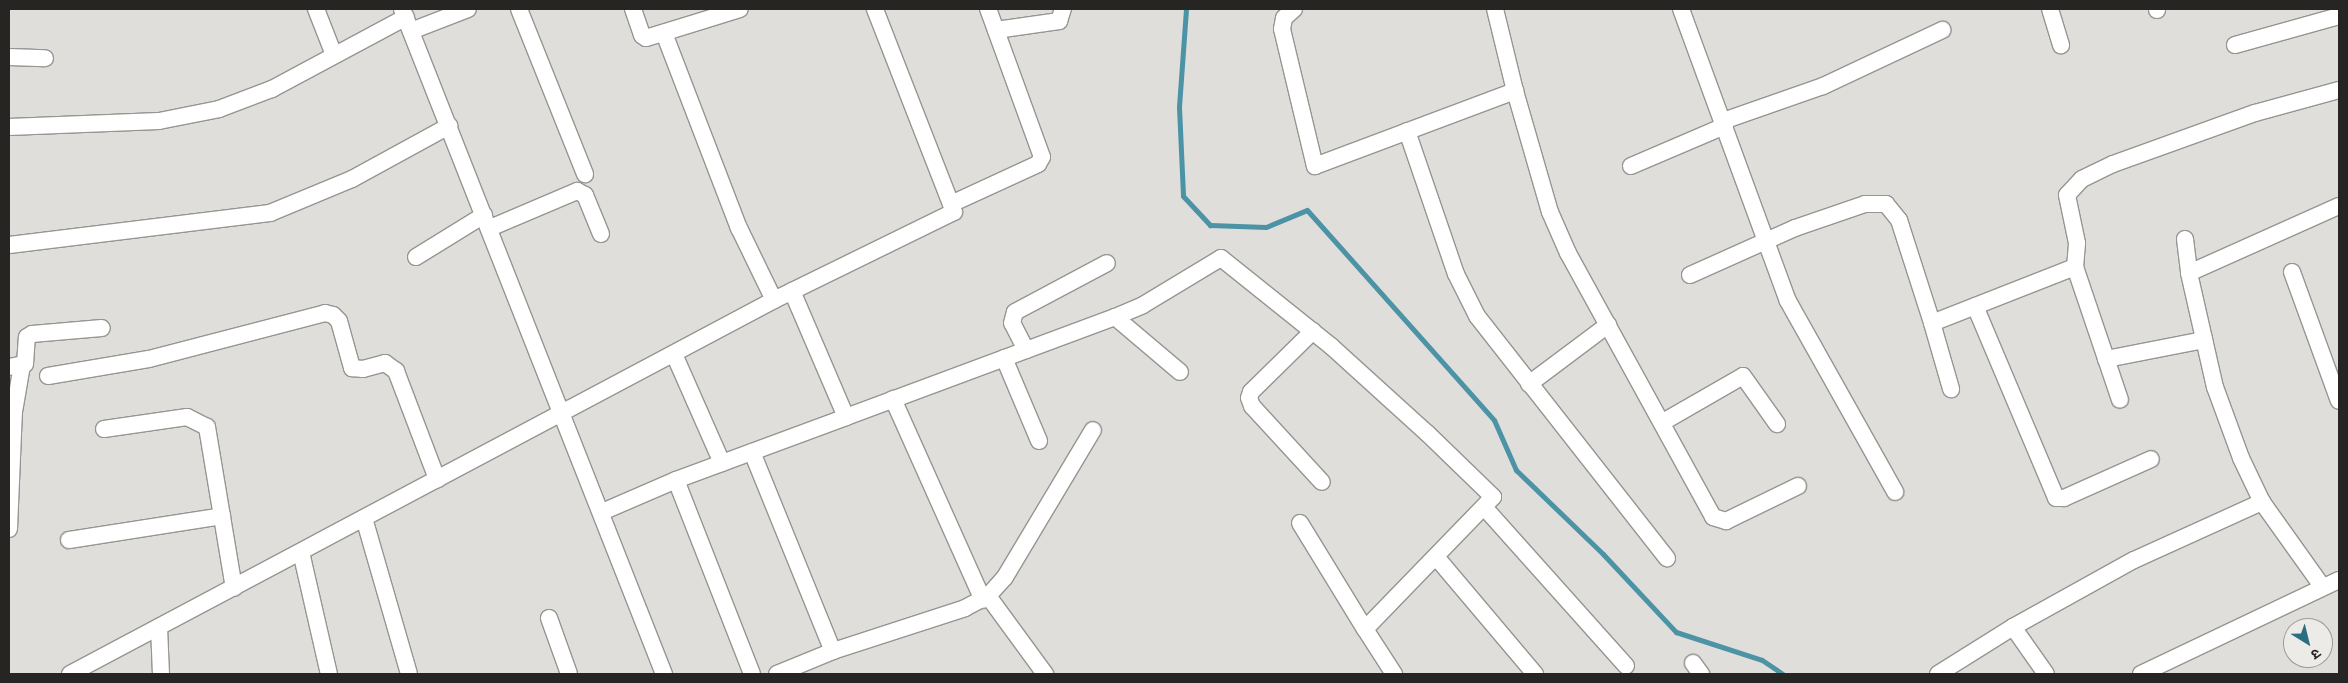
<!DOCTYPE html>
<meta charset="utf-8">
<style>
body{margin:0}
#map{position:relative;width:2348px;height:683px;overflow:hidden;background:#e0dedb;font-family:"IBM Plex Serif","Noto Sans Devanagari",serif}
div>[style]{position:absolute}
.stream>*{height:5px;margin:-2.5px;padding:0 2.5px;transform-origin:2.5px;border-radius:2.5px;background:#4b93a5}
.roads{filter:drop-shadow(1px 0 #969591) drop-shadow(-1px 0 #969591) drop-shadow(0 1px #969591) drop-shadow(0 -1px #969591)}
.minor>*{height:16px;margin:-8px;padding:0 8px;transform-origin:8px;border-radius:8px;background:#fff}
span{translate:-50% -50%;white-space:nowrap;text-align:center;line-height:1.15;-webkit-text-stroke:5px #edebe8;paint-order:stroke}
.frame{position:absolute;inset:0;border:10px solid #262524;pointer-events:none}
.north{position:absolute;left:2283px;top:618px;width:50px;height:50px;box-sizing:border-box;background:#edebe8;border:1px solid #9d9c9a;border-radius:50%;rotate:144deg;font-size:14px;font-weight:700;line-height:20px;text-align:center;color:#262524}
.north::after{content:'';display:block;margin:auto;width:18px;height:22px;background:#2a6e7f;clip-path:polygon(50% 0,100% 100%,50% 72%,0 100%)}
</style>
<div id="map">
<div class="stream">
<div style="left:1186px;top:9px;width:98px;rotate:94.1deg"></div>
<div style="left:1179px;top:107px;width:89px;rotate:87.4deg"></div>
<div style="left:1183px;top:196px;width:40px;rotate:47deg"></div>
<div style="left:1210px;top:225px;width:56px;rotate:2deg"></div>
<div style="left:1266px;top:227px;width:44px;rotate:-22.5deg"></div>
<div style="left:1307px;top:210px;width:281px;rotate:48.3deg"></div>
<div style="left:1494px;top:420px;width:55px;rotate:66.3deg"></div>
<div style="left:1516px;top:470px;width:121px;rotate:44deg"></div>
<div style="left:1603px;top:554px;width:107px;rotate:46.9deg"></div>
<div style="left:1676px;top:632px;width:90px;rotate:18deg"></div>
<div style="left:1762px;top:660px;width:25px;rotate:34deg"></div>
</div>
<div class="roads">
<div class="minor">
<div style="left:316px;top:9px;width:49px;rotate:68.6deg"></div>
<div style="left:402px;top:9px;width:715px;rotate:68.5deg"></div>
<div style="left:519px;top:9px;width:178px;rotate:68.2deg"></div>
<div style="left:633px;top:9px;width:28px;rotate:71deg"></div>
<div style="left:642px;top:35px;width:5px;rotate:37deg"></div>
<div style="left:646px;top:38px;width:98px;rotate:-17.1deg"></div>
<div style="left:1294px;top:9px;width:13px;rotate:138deg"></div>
<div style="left:1284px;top:18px;width:11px;rotate:100deg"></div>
<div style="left:1282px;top:29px;width:141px;rotate:76.5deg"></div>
<div style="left:1315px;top:166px;width:214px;rotate:-20.6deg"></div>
<div style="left:1515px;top:91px;width:84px;rotate:-103.7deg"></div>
<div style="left:1681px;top:9px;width:311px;rotate:69.9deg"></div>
<div style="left:1788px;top:301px;width:219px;rotate:60.7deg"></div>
<div style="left:2050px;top:9px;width:38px;rotate:73deg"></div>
<div style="left:2157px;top:9px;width:1px;rotate:90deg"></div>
<div style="left:996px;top:30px;width:64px;rotate:-8.1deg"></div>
<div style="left:1059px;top:21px;width:13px;rotate:-72deg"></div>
<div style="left:411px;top:31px;width:61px;rotate:-21.1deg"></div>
<div style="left:664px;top:33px;width:209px;rotate:69deg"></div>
<div style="left:739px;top:228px;width:80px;rotate:64.1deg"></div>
<div style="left:2235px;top:45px;width:108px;rotate:-15.6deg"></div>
<div style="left:9px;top:57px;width:36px;rotate:2deg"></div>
<div style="left:1515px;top:91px;width:126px;rotate:73.9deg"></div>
<div style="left:1550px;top:212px;width:45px;rotate:66.3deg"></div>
<div style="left:1568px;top:253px;width:301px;rotate:61.2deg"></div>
<div style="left:1713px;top:517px;width:14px;rotate:17deg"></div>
<div style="left:1726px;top:521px;width:80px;rotate:-25.9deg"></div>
<div style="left:1723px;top:121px;width:106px;rotate:-19.3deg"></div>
<div style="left:1823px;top:86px;width:132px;rotate:-25.2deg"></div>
<div style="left:9px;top:127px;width:150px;rotate:-2.3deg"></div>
<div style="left:159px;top:121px;width:61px;rotate:-11.3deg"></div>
<div style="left:219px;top:109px;width:57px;rotate:-20.7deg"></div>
<div style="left:272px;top:89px;width:152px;rotate:-28.2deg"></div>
<div style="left:1407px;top:131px;width:151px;rotate:71.1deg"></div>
<div style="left:1456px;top:274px;width:47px;rotate:63.4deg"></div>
<div style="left:1477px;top:316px;width:308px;rotate:51.9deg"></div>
<div style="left:1631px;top:166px;width:102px;rotate:-23.1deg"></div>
<div style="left:951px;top:204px;width:96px;rotate:-24.7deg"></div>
<div style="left:1038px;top:164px;width:8px;rotate:-60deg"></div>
<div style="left:1042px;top:157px;width:158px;rotate:-110deg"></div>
<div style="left:490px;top:228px;width:95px;rotate:-23deg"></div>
<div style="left:577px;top:191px;width:9px;rotate:27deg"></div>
<div style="left:585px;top:195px;width:42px;rotate:67.7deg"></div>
<div style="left:2185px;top:239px;width:34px;rotate:83deg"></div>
<div style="left:2189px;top:273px;width:164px;rotate:-24.1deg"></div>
<div style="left:9px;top:245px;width:263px;rotate:-7deg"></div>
<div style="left:270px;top:213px;width:89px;rotate:-22.5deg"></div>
<div style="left:352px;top:179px;width:111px;rotate:-28.7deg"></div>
<div style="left:416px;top:257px;width:80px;rotate:-31.7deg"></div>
<div style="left:2075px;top:267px;width:140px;rotate:71.3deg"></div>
<div style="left:2292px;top:272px;width:137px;rotate:70deg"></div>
<div style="left:2189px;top:273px;width:117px;rotate:77.2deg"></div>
<div style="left:2215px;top:387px;width:76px;rotate:69.9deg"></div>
<div style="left:2241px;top:458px;width:49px;rotate:64.5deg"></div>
<div style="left:2262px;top:502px;width:103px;rotate:54.5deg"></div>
<div style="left:1690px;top:275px;width:115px;rotate:-24.1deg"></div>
<div style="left:1795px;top:228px;width:74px;rotate:-18.9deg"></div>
<div style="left:1865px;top:204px;width:21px"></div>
<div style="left:1886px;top:204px;width:21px;rotate:51deg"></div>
<div style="left:1899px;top:220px;width:108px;rotate:72.2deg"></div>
<div style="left:1932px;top:323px;width:154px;rotate:-21.4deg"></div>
<div style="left:2075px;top:267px;width:24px;rotate:-85deg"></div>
<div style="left:2077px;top:243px;width:49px;rotate:-101.8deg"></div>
<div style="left:2067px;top:195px;width:22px;rotate:-47deg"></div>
<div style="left:2082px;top:179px;width:34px;rotate:-26deg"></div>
<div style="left:2113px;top:164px;width:151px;rotate:-19.8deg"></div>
<div style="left:2255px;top:113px;width:87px;rotate:-15.3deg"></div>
<div style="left:1975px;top:306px;width:208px;rotate:67.1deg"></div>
<div style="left:2056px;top:498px;width:8px"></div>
<div style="left:2064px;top:498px;width:95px;rotate:-24.1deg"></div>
<div style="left:1115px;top:317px;width:85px;rotate:40.2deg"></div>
<div style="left:1932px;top:323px;width:69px;rotate:73.9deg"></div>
<div style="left:1313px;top:331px;width:87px;rotate:135.5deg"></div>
<div style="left:1251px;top:392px;width:6px;rotate:108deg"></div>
<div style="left:1249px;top:398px;width:9px;rotate:69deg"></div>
<div style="left:1252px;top:406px;width:103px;rotate:47.4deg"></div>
<div style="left:1026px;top:350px;width:30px;rotate:-117deg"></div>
<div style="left:1012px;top:323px;width:11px;rotate:-75deg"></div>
<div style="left:1015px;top:312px;width:104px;rotate:-28deg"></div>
<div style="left:674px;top:354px;width:119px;rotate:66.2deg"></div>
<div style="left:1004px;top:358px;width:90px;rotate:67.1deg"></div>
<div style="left:2106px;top:359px;width:100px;rotate:-11deg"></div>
<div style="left:9px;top:367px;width:16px;rotate:-11deg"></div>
<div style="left:25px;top:364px;width:27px;rotate:-86deg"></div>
<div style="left:27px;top:337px;width:6px;rotate:-31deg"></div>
<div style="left:32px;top:334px;width:70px;rotate:-4.9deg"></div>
<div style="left:48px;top:376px;width:102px;rotate:-9.6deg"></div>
<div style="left:149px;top:359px;width:182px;rotate:-14.6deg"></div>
<div style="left:325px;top:313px;width:8px;rotate:14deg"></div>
<div style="left:333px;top:315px;width:8px;rotate:45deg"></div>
<div style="left:339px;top:321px;width:49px;rotate:74.5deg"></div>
<div style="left:352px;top:368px;width:11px;rotate:5deg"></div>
<div style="left:363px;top:369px;width:23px;rotate:-15deg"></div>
<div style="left:385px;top:363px;width:14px;rotate:36deg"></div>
<div style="left:396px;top:371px;width:116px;rotate:69.2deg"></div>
<div style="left:1529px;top:384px;width:99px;rotate:-36.8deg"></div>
<div style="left:893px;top:399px;width:220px;rotate:65.9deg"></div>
<div style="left:846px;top:417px;width:287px;rotate:-20.4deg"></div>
<div style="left:1115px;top:317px;width:30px;rotate:-23deg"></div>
<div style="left:1143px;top:305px;width:91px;rotate:-31.1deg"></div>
<div style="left:1221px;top:258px;width:142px;rotate:38.7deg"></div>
<div style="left:1332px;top:347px;width:128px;rotate:42.2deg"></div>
<div style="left:1427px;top:433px;width:92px;rotate:44.1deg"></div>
<div style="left:1493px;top:497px;width:184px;rotate:134.1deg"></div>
<div style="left:1365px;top:629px;width:54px;rotate:57.2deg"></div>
<div style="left:1663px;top:422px;width:92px;rotate:-29.9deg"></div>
<div style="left:1743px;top:376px;width:59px;rotate:54.7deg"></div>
<div style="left:104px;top:429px;width:84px;rotate:-8.2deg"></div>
<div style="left:187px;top:417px;width:22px;rotate:27deg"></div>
<div style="left:207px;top:427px;width:163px;rotate:80.5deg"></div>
<div style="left:752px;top:452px;width:215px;rotate:67.9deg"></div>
<div style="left:676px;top:480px;width:208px;rotate:68.6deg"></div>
<div style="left:1484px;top:507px;width:213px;rotate:48.2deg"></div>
<div style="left:602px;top:512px;width:81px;rotate:-23.4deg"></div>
<div style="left:676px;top:480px;width:181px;rotate:-20.3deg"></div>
<div style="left:846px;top:417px;width:137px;rotate:-113.2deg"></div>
<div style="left:364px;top:518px;width:162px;rotate:73.9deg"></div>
<div style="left:1300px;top:523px;width:124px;rotate:58.5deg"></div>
<div style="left:9px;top:529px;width:117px;rotate:-87.6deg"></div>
<div style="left:14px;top:412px;width:48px;rotate:-80.3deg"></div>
<div style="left:69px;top:540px;width:155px;rotate:-8.9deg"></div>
<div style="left:301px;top:552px;width:125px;rotate:77.1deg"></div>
<div style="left:1437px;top:558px;width:152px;rotate:49.8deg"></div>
<div style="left:988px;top:596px;width:97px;rotate:53.8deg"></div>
<div style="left:549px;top:618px;width:59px;rotate:70.3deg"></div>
<div style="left:159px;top:627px;width:47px;rotate:87.6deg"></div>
<div style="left:2013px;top:627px;width:57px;rotate:54.9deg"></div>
<div style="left:1693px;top:663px;width:14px;rotate:54deg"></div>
<div style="left:70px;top:674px;width:797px;rotate:-27.98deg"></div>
<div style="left:774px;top:300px;width:200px;rotate:-26.1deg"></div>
<div style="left:954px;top:212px;width:218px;rotate:-111.3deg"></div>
<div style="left:777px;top:674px;width:61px;rotate:-22.3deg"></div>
<div style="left:833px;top:651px;width:139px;rotate:-18deg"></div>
<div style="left:965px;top:608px;width:26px;rotate:-28deg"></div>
<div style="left:988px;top:596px;width:25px;rotate:-48deg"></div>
<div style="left:1005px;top:577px;width:171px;rotate:-59.1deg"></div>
<div style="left:1938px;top:674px;width:89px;rotate:-32.1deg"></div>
<div style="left:2013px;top:627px;width:138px;rotate:-29deg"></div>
<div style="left:2134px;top:560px;width:141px;rotate:-24.4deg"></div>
<div style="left:2141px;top:674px;width:219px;rotate:-25.4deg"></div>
</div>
</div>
<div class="frame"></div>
<div class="north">उ</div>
</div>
